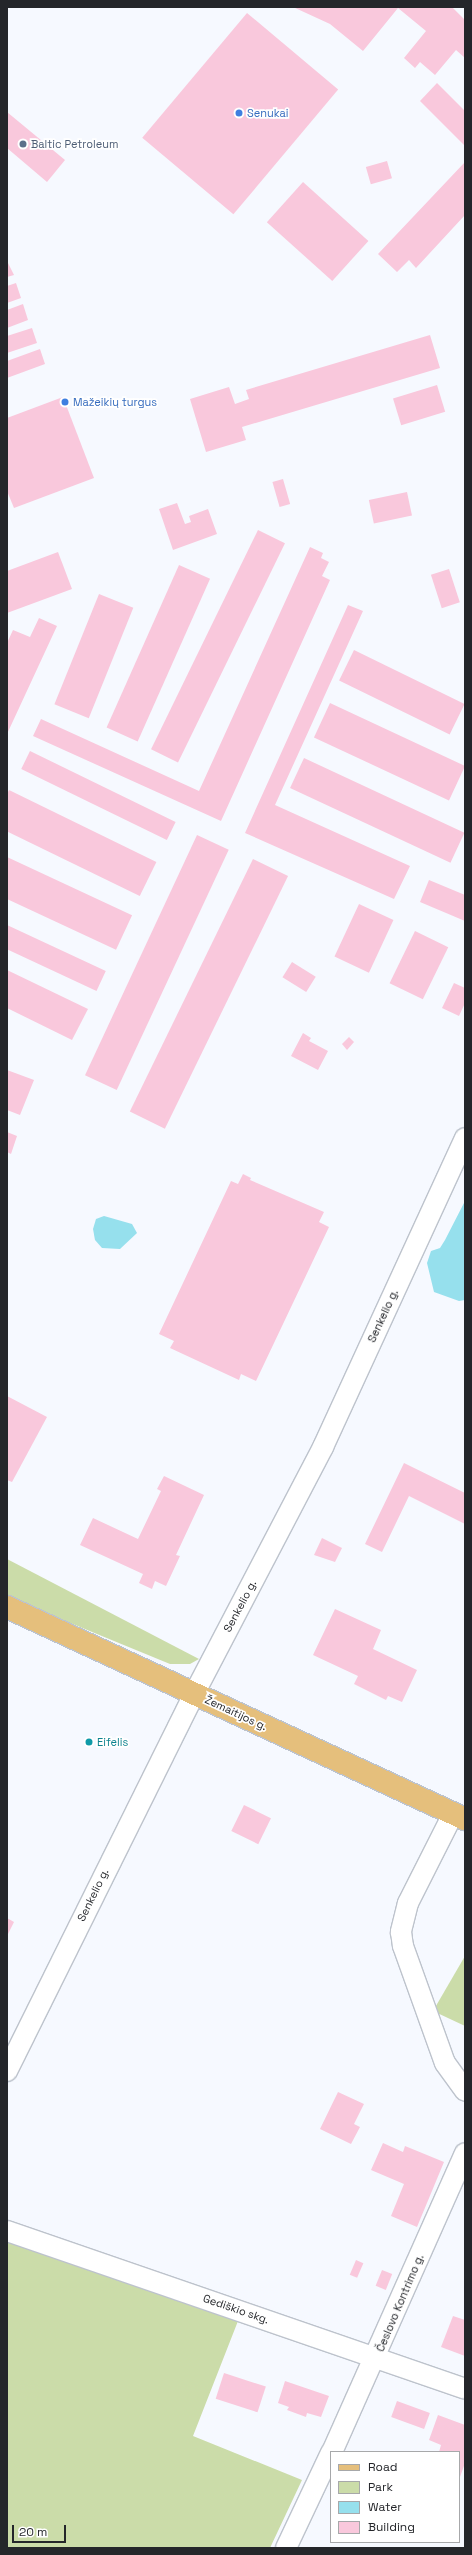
<!DOCTYPE html>
<meta charset="utf-8">
<style>
body{margin:0}
#map{position:relative;width:472px;height:2555px;overflow:hidden;background:#f6f9ff;font-family:"Space Grotesk",sans-serif}
div>[style]{position:absolute}
.green>*{inset:0;background:#cbdca9}
.water>*{inset:0;background:#96e0ed}
.building>*{inset:0;background:#f9c8dc;transform-origin:0 0}
.roads{filter:drop-shadow(1px 0 #bdc3cc) drop-shadow(-1px 0 #bdc3cc) drop-shadow(0 1px #bdc3cc) drop-shadow(0 -1px #bdc3cc)}
.minor>*{height:20px;margin:-10px;padding:0 10px;transform-origin:10px;border-radius:10px;background:#fff}
.primary>*{height:22px;margin:-11px;padding:0 11px;transform-origin:11px;border-radius:11px;background:#e5bf7c}
.dots>*{width:11px;height:11px;translate:-50% -50%;box-sizing:border-box;border:2px solid #fff;border-radius:50%}
span{translate:-50% -50%;white-space:nowrap;text-align:center;line-height:1.15;-webkit-text-stroke:3.5px #fff;paint-order:stroke}
.shop-label{font-size:11px;color:#366cbe}
.left{translate:0 -50%;text-align:left}
.service-label{font-size:11px;color:#4e5e75}
.street-label{font-size:11px;color:#24262a}
.culture-label{font-size:11px;color:#0d838f}
.frame{position:absolute;inset:0;border:8px solid #24262a;pointer-events:none}
.legend{position:absolute;left:330px;top:2451px;width:130px;height:92px;box-sizing:border-box;background:#fff;border:1px solid #a7a8aa;margin:0;padding:5px 7px;list-style:none;font-size:12px;color:#24262a}
.legend li{display:flex;align-items:center;gap:8px;height:20px}
.legend b{width:20px;border:1px solid #a7a8aa}
.scale{position:absolute;left:12px;top:2525px;width:54px;height:18px;box-sizing:border-box;border:2px solid #24262a;border-top:0;padding-left:5px;font-size:12px;line-height:14px;white-space:nowrap;color:#24262a;-webkit-text-stroke:3px #fff;paint-order:stroke}
</style>
<div id="map">
<div class="green">
<div style="clip-path:polygon(7px 1559px,199px 1659px,190px 1664px,170px 1664px,7px 1597px)"></div>
<div style="clip-path:polygon(465px 1956px,465px 2026px,433px 2011px)"></div>
<div style="clip-path:polygon(7px 2241px,238px 2321px,193px 2436px,302px 2480px,270px 2548px,7px 2548px)"></div>
</div>
<div class="water">
<div style="clip-path:polygon(465px 1201px,465px 1300px,459px 1301px,434px 1292px,427px 1263px,431px 1251px,440px 1248px,445px 1240px)"></div>
<div style="clip-path:polygon(104px 1216px,132px 1224px,137px 1233px,120px 1249px,102px 1248px,95px 1240px,93px 1229px,96px 1219px)"></div>
</div>
<div class="building">
<div style="clip-path:polygon(293px 7px,452px 7px,465px 20px,465px 58px,456px 50px,435px 75px,420px 62px,415px 68px,404px 58px,426px 31px,398px 8px,363px 51px,330px 24px)"></div>
<div style="left:247px;top:13px;width:119px;height:163px;rotate:40deg"></div>
<div style="clip-path:polygon(437px 83px,465px 111px,465px 146px,420px 101px)"></div>
<div style="clip-path:polygon(7px 112px,65px 160px,47px 182px,7px 148px)"></div>
<div style="left:387px;top:161px;width:18px;height:22px;rotate:74deg"></div>
<div style="clip-path:polygon(465px 162px,465px 215px,416px 268px,409px 260px,397px 272px,378px 254px)"></div>
<div style="left:303px;top:182px;width:88px;height:54px;rotate:42deg"></div>
<div style="clip-path:polygon(7px 261px,14px 275px,7px 277px)"></div>
<div style="clip-path:polygon(16px 283px,21px 298px,7px 303px,7px 286px)"></div>
<div style="clip-path:polygon(23px 304px,28px 320px,7px 328px,7px 310px)"></div>
<div style="clip-path:polygon(32px 328px,37px 343px,7px 353px,7px 336px)"></div>
<div style="clip-path:polygon(430px 335px,440px 368px,242px 427px,246px 440px,206px 452px,190px 399px,229px 387px,235px 404px,249px 399px,246px 390px)"></div>
<div style="clip-path:polygon(40px 349px,45px 364px,7px 378px,7px 361px)"></div>
<div style="left:437px;top:385px;width:28px;height:46px;rotate:73deg"></div>
<div style="clip-path:polygon(63px 397px,94px 478px,14px 508px,7px 491px,7px 418px)"></div>
<div style="left:283px;top:479px;width:26px;height:11px;rotate:74deg"></div>
<div style="left:407px;top:492px;width:24px;height:39px;rotate:78deg"></div>
<div style="clip-path:polygon(177px 503px,185px 524px,191px 522px,189px 516px,208px 509px,217px 534px,173px 550px,159px 509px)"></div>
<div style="left:258px;top:530px;width:30px;height:244px;rotate:26deg"></div>
<div style="clip-path:polygon(310px 547px,323px 553px,321px 558px,329px 562px,322px 576px,330px 580px,221px 821px,33px 736px,41px 719px,199px 791px)"></div>
<div style="clip-path:polygon(58px 552px,72px 589px,7px 613px,7px 571px)"></div>
<div style="left:179px;top:565px;width:34px;height:178px;rotate:24deg"></div>
<div style="left:449px;top:569px;width:35px;height:19px;rotate:72deg"></div>
<div style="left:99px;top:594px;width:37px;height:119px;rotate:22deg"></div>
<div style="clip-path:polygon(348px 605px,363px 611px,275px 805px,410px 866px,394px 899px,245px 833px)"></div>
<div style="clip-path:polygon(39px 618px,57px 626px,7px 734px,7px 643px,13px 630px,30px 637px)"></div>
<div style="left:354px;top:650px;width:123px;height:34px;rotate:26deg"></div>
<div style="left:330px;top:703px;width:149px;height:38px;rotate:25deg"></div>
<div style="left:30px;top:751px;width:162px;height:20px;rotate:26deg"></div>
<div style="left:304px;top:758px;width:177px;height:33px;rotate:25deg"></div>
<div style="left:9px;top:790px;width:164px;height:38px;rotate:26deg"></div>
<div style="left:197px;top:835px;width:35px;height:265px;rotate:25deg"></div>
<div style="left:7px;top:857px;width:138px;height:38px;rotate:25deg"></div>
<div style="left:253px;top:859px;width:39px;height:281px;rotate:26deg"></div>
<div style="clip-path:polygon(429px 880px,465px 895px,465px 921px,420px 902px)"></div>
<div style="left:359px;top:904px;width:38px;height:58px;rotate:25deg"></div>
<div style="left:7px;top:925px;width:109px;height:22px;rotate:25deg"></div>
<div style="left:415px;top:931px;width:37px;height:58px;rotate:26deg"></div>
<div style="left:292px;top:962px;width:28px;height:18px;rotate:32deg"></div>
<div style="clip-path:polygon(7px 970px,88px 1009px,72px 1040px,7px 1008px)"></div>
<div style="clip-path:polygon(454px 983px,465px 988px,465px 1003px,459px 1016px,442px 1008px)"></div>
<div style="clip-path:polygon(303px 1033px,311px 1038px,309px 1041px,328px 1051px,318px 1070px,291px 1056px)"></div>
<div style="clip-path:polygon(349px 1037px,354px 1042px,347px 1050px,342px 1044px)"></div>
<div style="clip-path:polygon(7px 1070px,34px 1080px,20px 1115px,7px 1110px)"></div>
<div style="clip-path:polygon(7px 1132px,17px 1136px,11px 1154px,7px 1152px)"></div>
<div style="clip-path:polygon(243px 1174px,251px 1178px,250px 1180px,324px 1212px,319px 1222px,329px 1227px,256px 1381px,241px 1374px,239px 1380px,170px 1348px,174px 1341px,159px 1334px,231px 1181px,238px 1184px)"></div>
<div style="clip-path:polygon(7px 1396px,47px 1417px,12px 1482px,7px 1480px)"></div>
<div style="clip-path:polygon(404px 1463px,465px 1493px,465px 1524px,409px 1496px,382px 1552px,365px 1544px)"></div>
<div style="clip-path:polygon(164px 1476px,204px 1495px,176px 1555px,180px 1556px,166px 1586px,155px 1581px,152px 1589px,139px 1583px,143px 1574px,80px 1545px,93px 1518px,138px 1539px,161px 1491px,157px 1489px)"></div>
<div style="clip-path:polygon(322px 1538px,342px 1548px,335px 1562px,314px 1555px)"></div>
<div style="clip-path:polygon(335px 1609px,381px 1630px,373px 1649px,417px 1670px,402px 1702px,388px 1696px,386px 1700px,354px 1684px,358px 1676px,313px 1655px)"></div>
<div style="left:244px;top:1805px;width:30px;height:29px;rotate:26deg"></div>
<div style="clip-path:polygon(7px 1918px,14px 1922px,7px 1936px)"></div>
<div style="clip-path:polygon(338px 2092px,364px 2104px,354px 2124px,360px 2127px,351px 2144px,320px 2129px)"></div>
<div style="clip-path:polygon(383px 2143px,403px 2152px,405px 2146px,444px 2162px,417px 2227px,391px 2216px,404px 2184px,371px 2170px)"></div>
<div style="left:356px;top:2260px;width:8px;height:16px;rotate:23deg"></div>
<div style="left:382px;top:2270px;width:11px;height:17px;rotate:22deg"></div>
<div style="clip-path:polygon(453px 2316px,465px 2320px,465px 2356px,441px 2347px)"></div>
<div style="left:224px;top:2373px;width:44px;height:27px;rotate:18deg"></div>
<div style="clip-path:polygon(285px 2381px,329px 2396px,321px 2417px,307px 2413px,306px 2417px,287px 2410px,289px 2407px,278px 2403px)"></div>
<div style="left:397px;top:2401px;width:35px;height:17px;rotate:20deg"></div>
<div style="clip-path:polygon(438px 2415px,465px 2425px,465px 2463px,460px 2477px,459px 2452px,439px 2452px,441px 2445px,429px 2440px)"></div>
</div>
<div class="roads">
<div class="minor">
<div style="left:453px;top:1814px;width:100px;rotate:116.8deg"></div>
<div style="left:408px;top:1903px;width:30px;rotate:104deg"></div>
<div style="left:401px;top:1932px;width:14px;rotate:82deg"></div>
<div style="left:403px;top:1946px;width:124px;rotate:70.3deg"></div>
<div style="left:445px;top:2063px;width:34px;rotate:54deg"></div>
<div style="left:7px;top:2071px;width:421px;rotate:-63.6deg"></div>
<div style="left:194px;top:1694px;width:279px;rotate:-62.4deg"></div>
<div style="left:323px;top:1447px;width:340px;rotate:-65.3deg"></div>
<div style="left:7px;top:2231px;width:484px;rotate:19deg"></div>
<div style="left:332px;top:2452px;width:327px;rotate:-66deg"></div>
<div style="left:286px;top:2548px;width:105px;rotate:-64.7deg"></div>
</div>
<div class="primary">
<div style="left:7px;top:1607px;width:505px;rotate:24.84deg"></div>
</div>
</div>
<div class="dots">
<div style="left:239px;top:113px;background:#3f7fe0"></div>
<div style="left:23px;top:144px;background:#5c6f8a"></div>
<div style="left:65px;top:402px;background:#3f7fe0"></div>
<div style="left:89px;top:1742px;background:#0f9aa8"></div>
</div>
<div class="shop-label">
<span class="left" style="left:247px;top:113px">Senukai</span>
<span class="left" style="left:73px;top:402px">Mažeikių turgus</span>
</div>
<div class="service-label">
<span class="left" style="left:31px;top:144px">Baltic Petroleum</span>
</div>
<div class="street-label">
<span style="left:383px;top:1316px;rotate:-65deg">Senkelio g.</span>
<span style="left:240px;top:1606px;rotate:-62deg">Senkelio g.</span>
<span style="left:236px;top:1713px;rotate:25deg">Žemaitijos g.</span>
<span style="left:93px;top:1895px;rotate:-64deg">Senkelio g.</span>
<span style="left:400px;top:2303px;rotate:-67deg">Česlovo Kontrimo g.</span>
<span style="left:236px;top:2309px;rotate:19deg">Gediškio skg.</span>
</div>
<div class="culture-label">
<span class="left" style="left:97px;top:1742px">Eifelis</span>
</div>
<div class="frame"></div>
<ul class="legend">
<li><b style="height:5px;background:#e5bf7c"></b>Road</li>
<li><b style="height:11px;background:#cbdca9"></b>Park</li>
<li><b style="height:11px;background:#96e0ed"></b>Water</li>
<li><b style="height:11px;background:#f9c8dc"></b>Building</li>
</ul>
<div class="scale">20 m</div>
</div>
